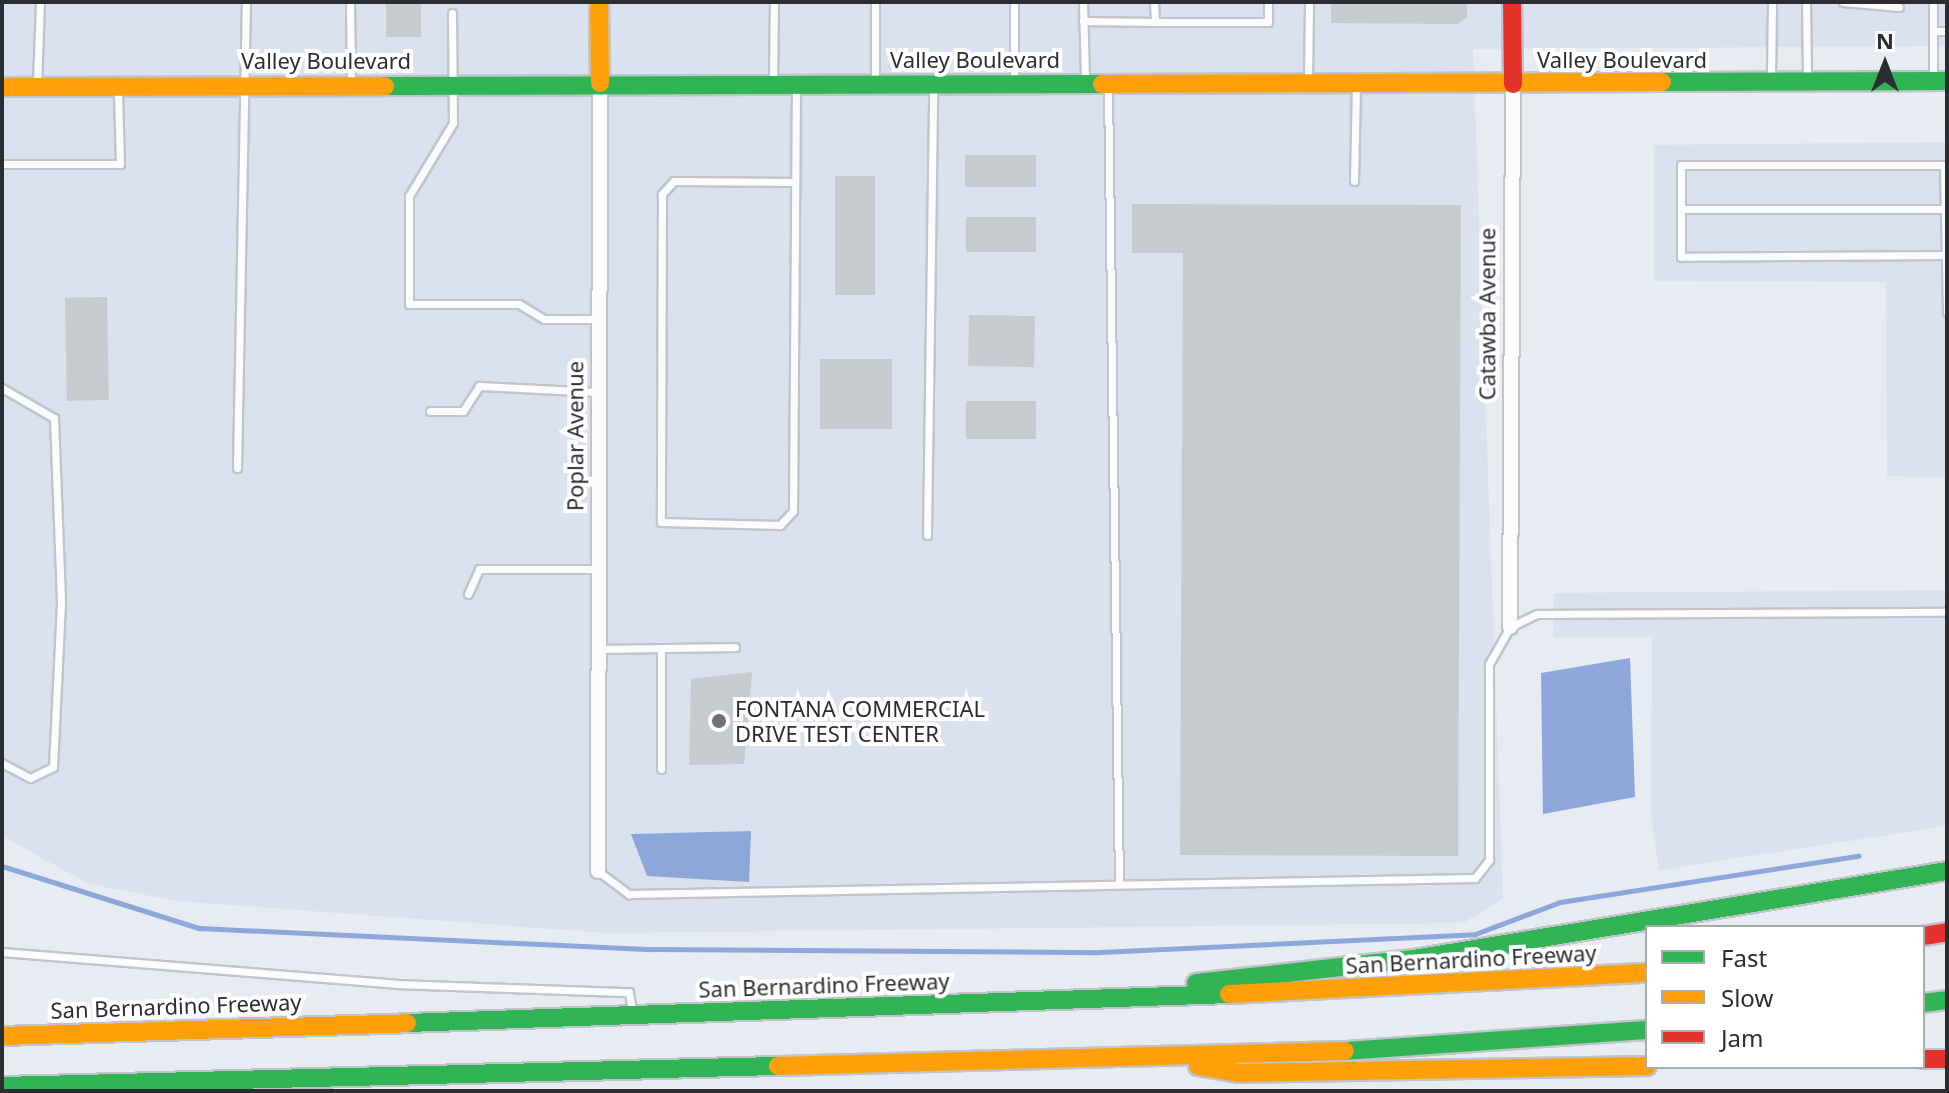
<!DOCTYPE html>
<style>
body{margin:0}
#map{position:relative;width:1949px;height:1093px;overflow:hidden;background:#e7ebf2;font-family:"Noto Sans",sans-serif}
div>[style]{position:absolute}
.built>*{inset:0;background:#dae1ef}
.water>*{inset:0;background:#8da7da}
.stream>*{height:5px;margin:-2.5px;padding:0 2.5px;transform-origin:2.5px;border-radius:2.5px;background:#8da7da}
.building>*{inset:0;background:#c7cacf;transform-origin:0 0}
.roads{filter:drop-shadow(2px 0 #c1c4c9) drop-shadow(-2px 0 #c1c4c9) drop-shadow(0 2px #c1c4c9) drop-shadow(0 -2px #c1c4c9)}
.lane>*{height:7px;margin:-3.5px;padding:0 3.5px;transform-origin:3.5px;border-radius:3.5px;background:#fbfcfd}
.street>*{height:14px;margin:-7px;padding:0 7px;transform-origin:7px;border-radius:7px;background:#fbfcfd}
.fast>*{height:18px;margin:-9px;padding:0 9px;transform-origin:9px;border-radius:9px;background:#30b455}
.slow>*{height:18px;margin:-9px;padding:0 9px;transform-origin:9px;border-radius:9px;background:#ff9f0a}
.jam>*{height:18px;margin:-9px;padding:0 9px;transform-origin:9px;border-radius:9px;background:#e5322d}
.dots>*{width:22px;height:22px;translate:-50% -50%;box-sizing:border-box;border:4px solid #fff;border-radius:50%}
span{translate:-50% -50%;white-space:nowrap;text-align:center;line-height:1.15;-webkit-text-stroke:8px #fff;paint-order:stroke}
.street-label{font-size:22px;color:#2b2d32}
.poi-label{font-size:22px;color:#2b2d32}
.left{translate:0 -50%;text-align:left}
.frame{position:absolute;inset:0;border:4px solid #2b2d32;pointer-events:none}
.legend{position:absolute;left:1645px;top:925px;width:280px;height:144px;box-sizing:border-box;background:#fff;border:2px solid #aaabad;margin:0;padding:10px 14px;list-style:none;font-size:24px;color:#2b2d32}
.legend li{display:flex;align-items:center;gap:16px;height:40px}
.legend b{width:40px;border:2px solid #aaabad}
.north{position:absolute;left:1845px;top:24px;width:80px;height:80px;-webkit-text-stroke:6px #fff;paint-order:stroke;rotate:0deg;font-size:22px;font-weight:700;line-height:32px;text-align:center;color:#2b2d32}
.north::after{content:'';display:block;margin:auto;width:28px;height:36px;background:#2b2d32;clip-path:polygon(50% 0,100% 100%,50% 72%,0 100%)}
</style>
<div id="map">
<div class="built">
<div style="clip-path:polygon(2px 2px,1947px 2px,1947px 46px,1473px 49px,1503px 899px,1463px 923px,607px 933px,177px 901px,89px 884px,2px 836px)"></div>
<div style="clip-path:polygon(1947px 142px,1947px 478px,1887px 476px,1886px 282px,1654px 281px,1654px 145px)"></div>
<div style="clip-path:polygon(1947px 590px,1947px 826px,1659px 870px,1651px 816px,1652px 637px,1553px 637px,1554px 593px)"></div>
</div>
<div class="water">
<div style="clip-path:polygon(1630px 658px,1635px 797px,1543px 814px,1541px 673px)"></div>
<div style="clip-path:polygon(751px 831px,749px 882px,647px 876px,631px 834px)"></div>
</div>
<div class="stream">
<div style="left:2px;top:866px;width:207px;rotate:17.5deg"></div>
<div style="left:199px;top:928px;width:453px;rotate:2.7deg"></div>
<div style="left:652px;top:949px;width:448px;rotate:0.4deg"></div>
<div style="left:1100px;top:952px;width:375px;rotate:-2.7deg"></div>
<div style="left:1475px;top:934px;width:91px;rotate:-20.6deg"></div>
<div style="left:1560px;top:902px;width:302px;rotate:-8.8deg"></div>
</div>
<div class="building">
<div style="left:386px;top:2px;width:35px;height:35px"></div>
<div style="clip-path:polygon(1331px 2px,1467px 2px,1467px 17px,1458px 24px,1331px 23px)"></div>
<div style="left:1036px;top:155px;width:32px;height:71px;rotate:90deg"></div>
<div style="left:835px;top:176px;width:40px;height:119px"></div>
<div style="clip-path:polygon(1132px 204px,1461px 205px,1458px 856px,1180px 855px,1183px 253px,1132px 253px)"></div>
<div style="left:966px;top:217px;width:70px;height:35px"></div>
<div style="left:107px;top:297px;width:103px;height:42px;rotate:89deg"></div>
<div style="left:969px;top:315px;width:66px;height:51px;rotate:1deg"></div>
<div style="left:892px;top:359px;width:70px;height:72px;rotate:90deg"></div>
<div style="left:966px;top:401px;width:70px;height:38px"></div>
<div style="clip-path:polygon(752px 672px,744px 764px,689px 765px,691px 679px)"></div>
</div>
<div class="roads">
<div class="lane">
<div style="left:350px;top:2px;width:80px;rotate:89.3deg"></div>
<div style="left:1014px;top:2px;width:80px;rotate:90deg"></div>
<div style="left:1083px;top:2px;width:76px;rotate:88.5deg"></div>
<div style="left:1154px;top:2px;width:20px;rotate:87deg"></div>
<div style="left:1155px;top:22px;width:113px"></div>
<div style="left:1268px;top:22px;width:20px;rotate:-90deg"></div>
<div style="left:1806px;top:2px;width:74px;rotate:89.2deg"></div>
<div style="left:1843px;top:2px;width:56px;rotate:5.1deg"></div>
<div style="left:1933px;top:2px;width:73px;rotate:90deg"></div>
<div style="left:452px;top:13px;width:110px;rotate:89.5deg"></div>
<div style="left:453px;top:123px;width:85px;rotate:121.1deg"></div>
<div style="left:409px;top:196px;width:108px;rotate:90deg"></div>
<div style="left:409px;top:304px;width:110px"></div>
<div style="left:519px;top:304px;width:29px;rotate:31deg"></div>
<div style="left:544px;top:319px;width:55px"></div>
<div style="left:1083px;top:21px;width:72px;rotate:0.8deg"></div>
<div style="left:1933px;top:31px;width:14px"></div>
<div style="left:1771px;top:76px;width:74px;rotate:-89.2deg"></div>
<div style="left:1308px;top:78px;width:76px;rotate:-89.2deg"></div>
<div style="left:773px;top:81px;width:79px;rotate:-89.3deg"></div>
<div style="left:875px;top:81px;width:79px;rotate:-90deg"></div>
<div style="left:37px;top:84px;width:82px;rotate:-87.9deg"></div>
<div style="left:1108px;top:87px;width:794px;rotate:89.21deg"></div>
<div style="left:2px;top:164px;width:118px"></div>
<div style="left:120px;top:164px;width:71px;rotate:-91.6deg"></div>
<div style="left:1354px;top:181px;width:94px;rotate:-88.8deg"></div>
<div style="left:795px;top:182px;width:121px;rotate:-179.5deg"></div>
<div style="left:674px;top:181px;width:18px;rotate:133deg"></div>
<div style="left:662px;top:194px;width:328px;rotate:90.2deg"></div>
<div style="left:661px;top:522px;width:119px;rotate:1.4deg"></div>
<div style="left:780px;top:525px;width:19px;rotate:-47deg"></div>
<div style="left:793px;top:511px;width:421px;rotate:-89.6deg"></div>
<div style="left:1681px;top:209px;width:263px"></div>
<div style="left:1944px;top:255px;width:263px;rotate:179.6deg"></div>
<div style="left:1681px;top:257px;width:92px;rotate:-90deg"></div>
<div style="left:1681px;top:165px;width:263px"></div>
<div style="left:1944px;top:165px;width:147px;rotate:88.8deg"></div>
<div style="left:2px;top:388px;width:60px;rotate:30deg"></div>
<div style="left:54px;top:418px;width:185px;rotate:87.8deg"></div>
<div style="left:61px;top:603px;width:164px;rotate:92.8deg"></div>
<div style="left:53px;top:767px;width:25px;rotate:154deg"></div>
<div style="left:30px;top:778px;width:32px;rotate:-152deg"></div>
<div style="left:430px;top:411px;width:33px"></div>
<div style="left:463px;top:411px;width:30px;rotate:-57deg"></div>
<div style="left:479px;top:386px;width:120px;rotate:2.9deg"></div>
<div style="left:237px;top:468px;width:466px;rotate:-88.9deg"></div>
<div style="left:927px;top:535px;width:445px;rotate:-89.2deg"></div>
<div style="left:468px;top:594px;width:27px;rotate:-66deg"></div>
<div style="left:479px;top:569px;width:120px"></div>
<div style="left:599px;top:649px;width:136px;rotate:-0.8deg"></div>
<div style="left:661px;top:769px;width:121px;rotate:-90deg"></div>
<div style="left:598px;top:871px;width:39px;rotate:37deg"></div>
<div style="left:629px;top:894px;width:846px;rotate:-1.08deg"></div>
<div style="left:1475px;top:878px;width:23px;rotate:-52deg"></div>
<div style="left:1489px;top:860px;width:196px;rotate:-90deg"></div>
<div style="left:1489px;top:664px;width:43px;rotate:-60.4deg"></div>
<div style="left:1510px;top:627px;width:30px;rotate:-26deg"></div>
<div style="left:1537px;top:614px;width:410px;rotate:-0.3deg"></div>
<div style="left:2px;top:952px;width:395px;rotate:4.6deg"></div>
<div style="left:396px;top:984px;width:233px;rotate:2deg"></div>
<div style="left:629px;top:992px;width:18px;rotate:81deg"></div>
</div>
<div class="street">
<div style="left:1510px;top:627px;width:543px;rotate:-89.68deg"></div>
<div style="left:598px;top:871px;width:788px;rotate:-89.85deg"></div>
</div>
<div class="fast">
<div style="left:1662px;top:82px;width:285px;rotate:-0.2deg"></div>
<div style="left:385px;top:86px;width:717px;rotate:-0.16deg"></div>
<div style="left:1196px;top:983px;width:219px;rotate:-6.3deg"></div>
<div style="left:1414px;top:959px;width:540px;rotate:-9.38deg"></div>
<div style="left:1923px;top:1003px;width:24px;rotate:-7deg"></div>
<div style="left:407px;top:1023px;width:823px;rotate:-2.02deg"></div>
<div style="left:1345px;top:1051px;width:303px;rotate:-4deg"></div>
<div style="left:2px;top:1086px;width:776px;rotate:-1.48deg"></div>
</div>
<div class="slow">
<div style="left:599px;top:2px;width:81px;rotate:89.3deg"></div>
<div style="left:1102px;top:84px;width:560px;rotate:-0.2deg"></div>
<div style="left:2px;top:87px;width:383px;rotate:-0.1deg"></div>
<div style="left:1229px;top:994px;width:419px;rotate:-2.9deg"></div>
<div style="left:2px;top:1036px;width:405px;rotate:-1.8deg"></div>
<div style="left:778px;top:1066px;width:567px;rotate:-1.52deg"></div>
<div style="left:1198px;top:1066px;width:42px;rotate:9.7deg"></div>
<div style="left:1239px;top:1073px;width:408px;rotate:-1deg"></div>
</div>
<div class="jam">
<div style="left:1512px;top:2px;width:82px;rotate:89.3deg"></div>
<div style="left:1923px;top:936px;width:24px;rotate:-9deg"></div>
<div style="left:1923px;top:1059px;width:24px"></div>
</div>
</div>
<div class="dots">
<div style="left:719px;top:721px;background:#6d7075"></div>
</div>
<div class="street-label">
<span style="left:975px;top:60px">Valley Boulevard</span>
<span style="left:1622px;top:60px">Valley Boulevard</span>
<span style="left:326px;top:61px">Valley Boulevard</span>
<span style="left:1487px;top:314px;rotate:-90deg">Catawba Avenue</span>
<span style="left:575px;top:436px;rotate:-90deg">Poplar Avenue</span>
<span style="left:1471px;top:959px;rotate:-3deg">San Bernardino Freeway</span>
<span style="left:824px;top:985px;rotate:-2deg">San Bernardino Freeway</span>
<span style="left:176px;top:1006px;rotate:-2deg">San Bernardino Freeway</span>
</div>
<div class="poi-label">
<span class="left" style="left:735px;top:721px">FONTANA COMMERCIAL<br>DRIVE TEST CENTER</span>
</div>
<div class="frame"></div>
<ul class="legend">
<li><b style="height:10px;background:#30b455"></b>Fast</li>
<li><b style="height:10px;background:#ff9f0a"></b>Slow</li>
<li><b style="height:10px;background:#e5322d"></b>Jam</li>
</ul>
<div class="north">N</div>
</div>
